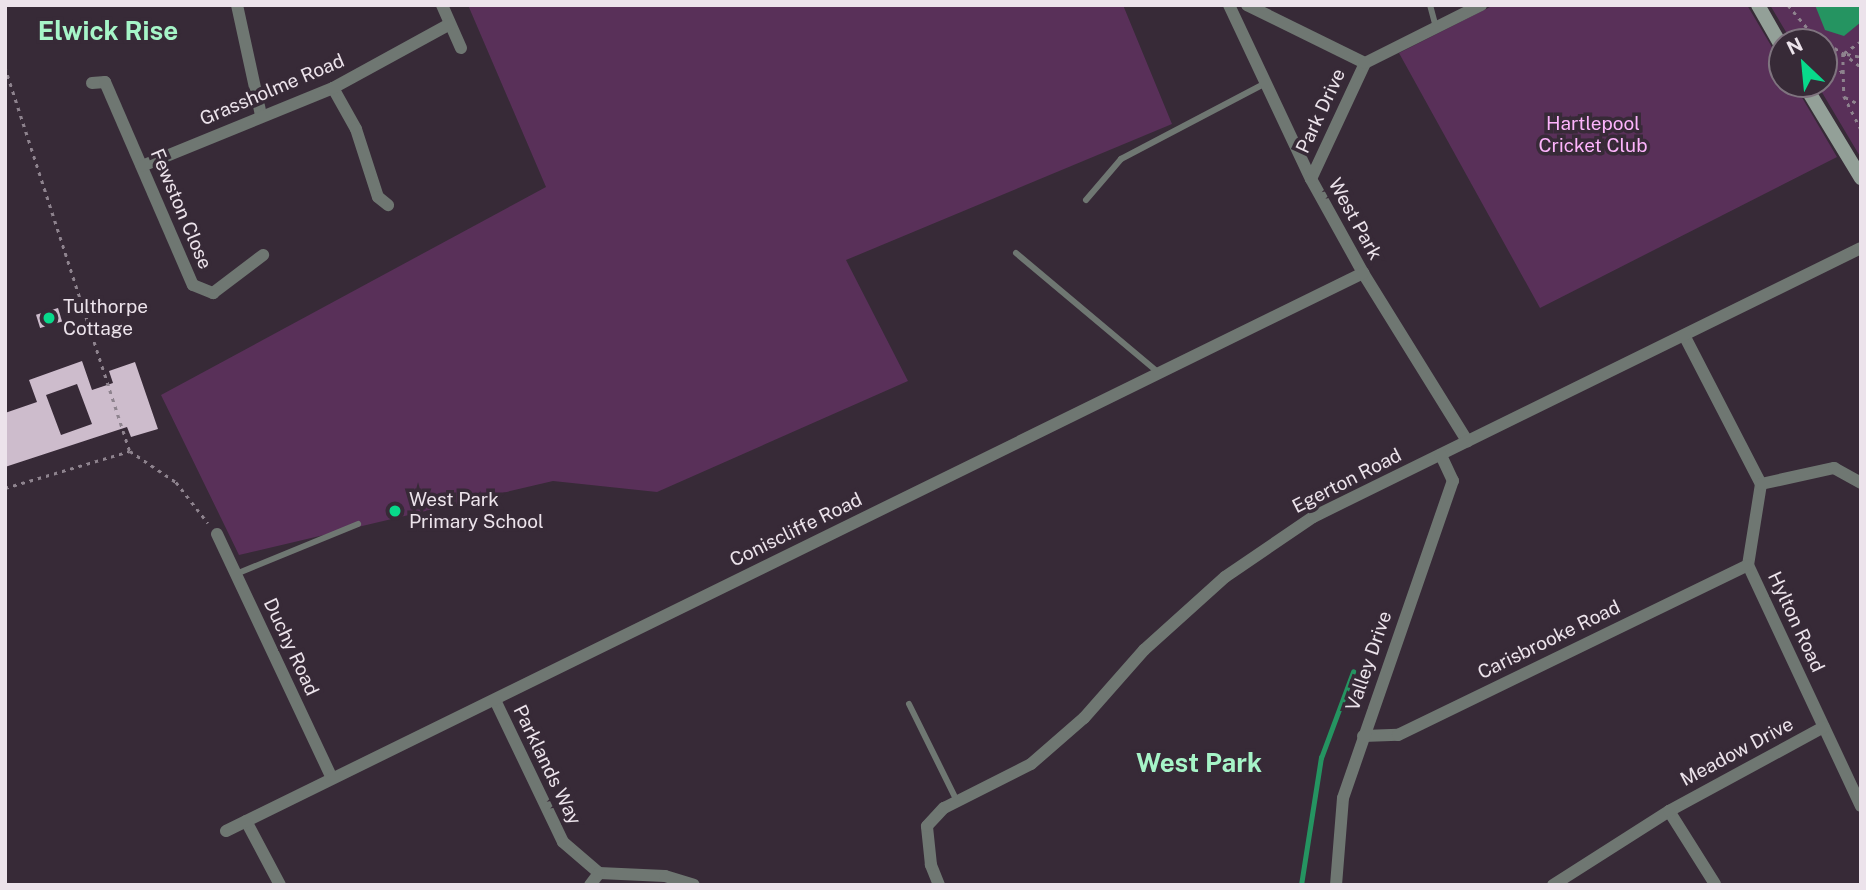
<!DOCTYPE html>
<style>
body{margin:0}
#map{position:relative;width:1866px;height:890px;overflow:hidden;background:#372a37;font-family:"Public Sans",sans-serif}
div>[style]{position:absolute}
.green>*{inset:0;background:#593059}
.water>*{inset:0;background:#259461}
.stream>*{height:4.5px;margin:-2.25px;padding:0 2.25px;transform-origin:2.25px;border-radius:2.25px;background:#259461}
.building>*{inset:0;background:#cdbccc;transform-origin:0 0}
.path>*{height:2.5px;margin-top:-1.25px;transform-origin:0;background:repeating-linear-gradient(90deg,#8e838e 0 3.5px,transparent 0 8.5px)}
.lane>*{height:6px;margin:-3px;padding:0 3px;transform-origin:3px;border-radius:3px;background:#6f7772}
.street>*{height:12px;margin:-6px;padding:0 6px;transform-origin:6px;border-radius:6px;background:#6f7772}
.secondary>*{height:14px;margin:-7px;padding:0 7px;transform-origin:7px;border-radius:7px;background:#93a098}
.dots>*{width:19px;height:19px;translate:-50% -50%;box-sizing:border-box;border:4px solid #372a37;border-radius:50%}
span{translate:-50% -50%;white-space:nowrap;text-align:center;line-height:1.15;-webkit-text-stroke:7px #372a37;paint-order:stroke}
.street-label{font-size:19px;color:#ece3eb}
.park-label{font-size:19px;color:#fdb4fc}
.poi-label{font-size:19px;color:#ece3eb}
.left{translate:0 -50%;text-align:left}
.district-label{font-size:26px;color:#a6f5c8;font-weight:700}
.frame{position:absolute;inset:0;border:7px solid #ece3eb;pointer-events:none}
.north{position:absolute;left:1768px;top:28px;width:70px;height:70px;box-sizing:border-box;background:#372a37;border:2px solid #7f747f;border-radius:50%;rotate:334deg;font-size:19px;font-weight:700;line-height:28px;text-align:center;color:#ece3eb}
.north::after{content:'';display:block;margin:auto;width:24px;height:32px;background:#08d98b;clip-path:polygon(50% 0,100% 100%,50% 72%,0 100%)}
</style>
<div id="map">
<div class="green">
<div style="clip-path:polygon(468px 5px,1123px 5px,1172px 124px,846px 260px,908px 381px,657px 492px,553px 481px,239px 555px,161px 395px,546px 187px)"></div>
<div style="clip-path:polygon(1494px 5px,1747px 5px,1782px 64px,1782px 84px,1794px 84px,1837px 157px,1540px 308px,1399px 53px)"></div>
<div style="clip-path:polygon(1770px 5px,1861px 5px,1861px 158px,1817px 84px,1824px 84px,1824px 42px,1792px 42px)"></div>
</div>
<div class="water">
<div style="clip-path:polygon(1815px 5px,1861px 5px,1861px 22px,1844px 36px,1825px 30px)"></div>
</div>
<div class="stream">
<div style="left:1301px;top:885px;width:129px;rotate:-81.1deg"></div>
<div style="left:1321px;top:758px;width:92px;rotate:-69.6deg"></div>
</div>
<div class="building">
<div style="left:58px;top:308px;width:14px;height:23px;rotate:73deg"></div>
<div style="clip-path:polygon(evenodd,82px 361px,92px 390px,113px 383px,109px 371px,135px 362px,158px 429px,131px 437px,127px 427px,5px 467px,5px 413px,37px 402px,29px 380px,82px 361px,77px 384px,92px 424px,61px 435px,46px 395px,77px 384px)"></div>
</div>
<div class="path">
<div style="left:1788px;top:5px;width:39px;rotate:50deg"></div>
<div style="left:1813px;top:35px;width:35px;rotate:31deg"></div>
<div style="left:1843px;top:53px;width:43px;rotate:88.7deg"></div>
<div style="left:1844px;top:96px;width:37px;rotate:63deg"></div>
<div style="left:1843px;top:53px;width:23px;rotate:38deg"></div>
<div style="left:1844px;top:53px;width:21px;rotate:-35deg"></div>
<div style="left:1847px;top:54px;width:14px;rotate:12deg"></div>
<div style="left:5px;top:67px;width:404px;rotate:72deg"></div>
<div style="left:130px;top:451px;width:55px;rotate:34deg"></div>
<div style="left:176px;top:482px;width:52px;rotate:52deg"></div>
<div style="left:1824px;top:79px;width:22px;rotate:-24deg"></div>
<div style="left:1845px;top:97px;width:18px;rotate:27deg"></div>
<div style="left:5px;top:488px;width:130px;rotate:-16.5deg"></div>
</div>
<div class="lane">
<div style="left:1430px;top:5px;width:23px;rotate:75deg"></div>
<div style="left:1086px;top:200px;width:54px;rotate:-49.5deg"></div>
<div style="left:1121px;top:159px;width:164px;rotate:-27.7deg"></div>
<div style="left:1016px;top:253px;width:187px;rotate:40deg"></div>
<div style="left:236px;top:574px;width:132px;rotate:-22.3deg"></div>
<div style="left:909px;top:704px;width:108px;rotate:63.7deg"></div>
</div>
<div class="street">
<div style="left:237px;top:5px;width:113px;rotate:77.7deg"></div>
<div style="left:442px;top:5px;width:47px;rotate:66.2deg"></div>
<div style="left:1229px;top:5px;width:192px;rotate:64.8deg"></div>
<div style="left:1311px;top:179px;width:107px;rotate:61deg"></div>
<div style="left:1363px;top:273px;width:198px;rotate:58.2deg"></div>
<div style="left:1247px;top:5px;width:131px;rotate:26.2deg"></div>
<div style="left:92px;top:83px;width:13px;rotate:-4deg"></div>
<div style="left:105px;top:82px;width:221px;rotate:66.6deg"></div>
<div style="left:193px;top:285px;width:22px;rotate:22deg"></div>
<div style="left:213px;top:293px;width:63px;rotate:-37.2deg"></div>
<div style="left:333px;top:88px;width:47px;rotate:60.7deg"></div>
<div style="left:356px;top:129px;width:71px;rotate:72.1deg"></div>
<div style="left:378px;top:197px;width:13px;rotate:39deg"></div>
<div style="left:142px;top:166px;width:206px;rotate:-22.2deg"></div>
<div style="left:333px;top:88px;width:133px;rotate:-28.7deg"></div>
<div style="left:1311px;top:179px;width:128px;rotate:-65deg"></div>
<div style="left:1365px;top:63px;width:130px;rotate:-26.6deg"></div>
<div style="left:1685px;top:337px;width:165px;rotate:62.7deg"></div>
<div style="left:1761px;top:484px;width:82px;rotate:99.1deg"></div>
<div style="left:1748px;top:565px;width:266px;rotate:64.9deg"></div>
<div style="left:1761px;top:484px;width:75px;rotate:-12.4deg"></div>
<div style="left:1834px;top:468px;width:31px;rotate:29deg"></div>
<div style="left:217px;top:534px;width:268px;rotate:64.8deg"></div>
<div style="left:495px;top:700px;width:157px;rotate:64.4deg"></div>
<div style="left:563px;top:842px;width:48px;rotate:40.7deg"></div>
<div style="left:599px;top:873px;width:66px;rotate:2.6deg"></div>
<div style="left:665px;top:876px;width:30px;rotate:17deg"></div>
<div style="left:1363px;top:736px;width:35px;rotate:-2deg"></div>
<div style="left:1398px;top:735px;width:389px;rotate:-25.9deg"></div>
<div style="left:1669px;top:811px;width:86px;rotate:57.8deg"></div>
<div style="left:246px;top:821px;width:72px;rotate:62deg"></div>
<div style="left:226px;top:831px;width:1267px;rotate:-26.14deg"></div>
<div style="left:590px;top:885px;width:15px;rotate:-53deg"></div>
<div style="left:939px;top:885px;width:22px;rotate:-112deg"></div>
<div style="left:931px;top:865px;width:39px;rotate:-96deg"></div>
<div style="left:927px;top:826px;width:25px;rotate:-47deg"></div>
<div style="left:944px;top:808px;width:97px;rotate:-26.8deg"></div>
<div style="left:1031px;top:764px;width:70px;rotate:-41deg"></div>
<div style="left:1084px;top:718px;width:91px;rotate:-48.6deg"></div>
<div style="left:1144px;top:650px;width:109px;rotate:-42deg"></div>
<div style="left:1225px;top:577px;width:107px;rotate:-34.3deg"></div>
<div style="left:1313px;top:517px;width:610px;rotate:-26.15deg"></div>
<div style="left:1336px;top:885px;width:87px;rotate:-85.4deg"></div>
<div style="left:1343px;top:798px;width:336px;rotate:-70.9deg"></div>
<div style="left:1453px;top:481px;width:29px;rotate:-115deg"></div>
<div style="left:1553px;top:885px;width:138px;rotate:-32.5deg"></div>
<div style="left:1669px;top:811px;width:176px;rotate:-28.5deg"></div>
</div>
<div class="secondary">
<div style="left:1758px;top:5px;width:48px;rotate:60.3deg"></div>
<div style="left:1804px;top:84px;width:110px;rotate:58.8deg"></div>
</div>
<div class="dots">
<div style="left:49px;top:318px;background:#08d98b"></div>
<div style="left:395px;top:511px;background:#08d98b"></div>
</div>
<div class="street-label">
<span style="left:272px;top:90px;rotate:-23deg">Grassholme Road</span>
<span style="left:1321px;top:111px;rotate:-65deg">Park Drive</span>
<span style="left:181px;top:209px;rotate:67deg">Fewston Close</span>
<span style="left:1355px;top:219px;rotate:61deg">West Park</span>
<span style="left:1347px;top:481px;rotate:-27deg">Egerton Road</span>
<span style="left:796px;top:530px;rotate:-26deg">Coniscliffe Road</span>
<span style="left:1796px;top:622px;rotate:65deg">Hylton Road</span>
<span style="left:1549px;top:640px;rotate:-26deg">Carisbrooke Road</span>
<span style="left:291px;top:647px;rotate:65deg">Duchy Road</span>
<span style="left:1369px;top:661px;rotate:-71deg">Valley Drive</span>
<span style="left:1737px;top:752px;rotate:-28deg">Meadow Drive</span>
<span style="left:547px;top:765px;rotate:64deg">Parklands Way</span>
</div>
<div class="park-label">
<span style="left:1593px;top:135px">Hartlepool<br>Cricket Club</span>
</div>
<div class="poi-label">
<span class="left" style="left:63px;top:318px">Tulthorpe<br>Cottage</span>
<span class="left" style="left:409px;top:511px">West Park<br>Primary School</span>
</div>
<div class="district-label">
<span style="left:108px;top:31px">Elwick Rise</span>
<span style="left:1199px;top:763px">West Park</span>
</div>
<div class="frame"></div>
<div class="north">N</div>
</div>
